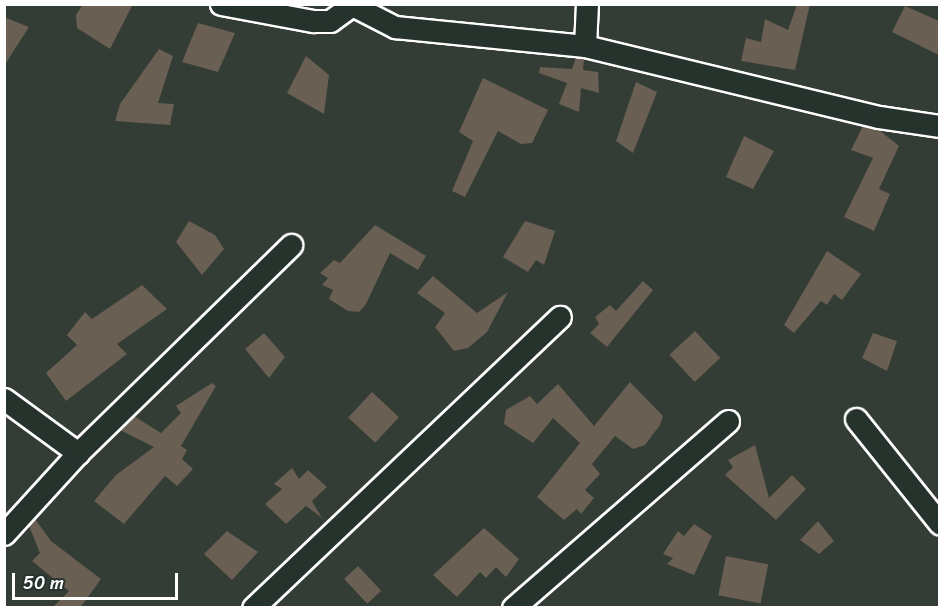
<!DOCTYPE html>
<style>
body{margin:0}
#map{position:relative;width:944px;height:612px;overflow:hidden;background:#333c35;font-family:Sriracha,sans-serif}
div>[style]{position:absolute}
.building>*{inset:0;background:#695f53;transform-origin:0 0}
.roads{filter:drop-shadow(2px 0 #fff) drop-shadow(-2px 0 #fff) drop-shadow(0 2px #fff) drop-shadow(0 -2px #fff)}
.street>*{height:21px;margin:-10.5px;padding:0 10.5px;transform-origin:10.5px;border-radius:10.5px;background:#26332d}
span{translate:-50% -50%;white-space:nowrap;text-align:center;line-height:1.15;-webkit-text-stroke:5px #26332d;paint-order:stroke}
.frame{position:absolute;inset:0;border:6px solid #fff;pointer-events:none}
.scale{position:absolute;left:12px;top:573px;width:166px;height:27px;box-sizing:border-box;border:3px solid #fff;border-top:0;padding-left:8px;font-size:18px;line-height:21px;white-space:nowrap;color:#fff;-webkit-text-stroke:4px #26332d;paint-order:stroke}
</style>
<div id="map">
<div class="building">
<div style="clip-path:polygon(83px 4px,133px 4px,110px 49px,77px 28px,76px 15px)"></div>
<div style="clip-path:polygon(797px 4px,810px 4px,795px 70px,741px 61px,746px 38px,761px 42px,765px 19px,788px 30px)"></div>
<div style="clip-path:polygon(905px 6px,939px 21px,939px 55px,892px 32px)"></div>
<div style="clip-path:polygon(4px 17px,29px 27px,4px 66px)"></div>
<div style="clip-path:polygon(198px 23px,235px 33px,218px 72px,182px 62px)"></div>
<div style="clip-path:polygon(159px 49px,173px 56px,158px 103px,174px 104px,170px 125px,115px 121px,120px 104px)"></div>
<div style="clip-path:polygon(306px 56px,329px 75px,324px 114px,287px 93px)"></div>
<div style="clip-path:polygon(576px 58px,584px 59px,583px 70px,598px 72px,599px 93px,581px 88px,579px 112px,559px 104px,567px 83px,539px 73px,540px 67px,572px 69px)"></div>
<div style="clip-path:polygon(483px 78px,548px 110px,532px 143px,521px 144px,498px 131px,465px 197px,452px 191px,473px 141px,459px 132px)"></div>
<div style="clip-path:polygon(636px 82px,657px 92px,633px 153px,616px 141px)"></div>
<div style="clip-path:polygon(863px 126px,879px 130px,899px 146px,879px 189px,890px 194px,874px 231px,844px 217px,873px 158px,851px 150px)"></div>
<div style="clip-path:polygon(744px 136px,774px 151px,753px 189px,726px 177px)"></div>
<div style="clip-path:polygon(189px 221px,215px 235px,224px 249px,202px 275px,176px 242px)"></div>
<div style="clip-path:polygon(525px 221px,555px 231px,544px 265px,536px 260px,528px 272px,503px 257px)"></div>
<div style="clip-path:polygon(375px 225px,426px 256px,418px 270px,390px 253px,366px 304px,359px 312px,348px 311px,329px 299px,333px 290px,322px 285px,328px 278px,320px 273px,334px 260px,340px 263px)"></div>
<div style="clip-path:polygon(827px 251px,861px 274px,842px 300px,834px 294px,827px 305px,821px 301px,794px 333px,784px 325px)"></div>
<div style="clip-path:polygon(433px 276px,477px 313px,508px 292px,487px 332px,468px 348px,454px 351px,435px 327px,445px 313px,417px 293px)"></div>
<div style="clip-path:polygon(643px 281px,653px 290px,607px 347px,590px 333px,599px 324px,595px 317px,610px 305px,616px 311px)"></div>
<div style="clip-path:polygon(142px 285px,167px 309px,117px 344px,127px 354px,66px 401px,46px 373px,77px 345px,67px 335px,85px 312px,92px 319px)"></div>
<div style="left:695px;top:331px;width:37px;height:35px;rotate:47deg"></div>
<div style="clip-path:polygon(264px 333px,285px 357px,269px 378px,245px 349px)"></div>
<div style="clip-path:polygon(873px 333px,897px 341px,887px 371px,862px 358px)"></div>
<div style="clip-path:polygon(630px 382px,663px 416px,660px 425px,645px 445px,633px 449px,615px 436px,592px 464px,600px 474px,585px 490px,594px 498px,581px 514px,577px 509px,564px 520px,537px 497px,580px 443px,553px 418px,533px 443px,504px 424px,506px 410px,530px 396px,537px 404px,558px 384px,594px 426px)"></div>
<div style="clip-path:polygon(212px 383px,216px 386px,181px 446px,187px 450px,182px 459px,193px 469px,177px 486px,165px 476px,124px 524px,94px 501px,116px 475px,154px 447px,120px 430px,134px 416px,161px 433px,181px 413px,176px 406px)"></div>
<div style="left:372px;top:392px;width:37px;height:35px;rotate:43deg"></div>
<div style="clip-path:polygon(755px 445px,769px 498px,792px 475px,806px 489px,776px 520px,725px 475px,733px 467px,728px 460px)"></div>
<div style="clip-path:polygon(292px 468px,299px 479px,308px 470px,327px 487px,312px 501px,322px 518px,306px 506px,286px 524px,265px 504px,282px 489px,274px 484px)"></div>
<div style="clip-path:polygon(35px 519px,51px 541px,101px 579px,80px 608px,52px 608px,69px 591px,32px 561px,40px 553px,29px 526px)"></div>
<div style="clip-path:polygon(818px 521px,834px 541px,819px 554px,800px 540px)"></div>
<div style="clip-path:polygon(694px 524px,712px 536px,694px 575px,667px 564px,673px 558px,663px 554px,678px 531px,684px 536px)"></div>
<div style="clip-path:polygon(484px 528px,519px 559px,506px 577px,496px 567px,486px 578px,480px 572px,457px 597px,433px 575px)"></div>
<div style="clip-path:polygon(227px 531px,258px 552px,232px 580px,204px 554px)"></div>
<div style="left:726px;top:556px;width:43px;height:40px;rotate:11deg"></div>
<div style="left:358px;top:566px;width:34px;height:19px;rotate:47deg"></div>
</div>
<div class="roads">
<div class="street">
<div style="left:221px;top:4px;width:94px;rotate:10.5deg"></div>
<div style="left:313px;top:21px;width:17px"></div>
<div style="left:330px;top:21px;width:26px;rotate:-36deg"></div>
<div style="left:350px;top:4px;width:51px;rotate:27.1deg"></div>
<div style="left:395px;top:27px;width:191px;rotate:5.7deg"></div>
<div style="left:585px;top:46px;width:302px;rotate:13.6deg"></div>
<div style="left:879px;top:117px;width:62px;rotate:8.4deg"></div>
<div style="left:585px;top:46px;width:42px;rotate:-87.3deg"></div>
<div style="left:4px;top:399px;width:92px;rotate:36.1deg"></div>
<div style="left:856px;top:419px;width:134px;rotate:51.3deg"></div>
<div style="left:4px;top:534px;width:110px;rotate:-47.6deg"></div>
<div style="left:78px;top:453px;width:298px;rotate:-44.3deg"></div>
<div style="left:253px;top:608px;width:423px;rotate:-43.5deg"></div>
<div style="left:513px;top:608px;width:285px;rotate:-41deg"></div>
</div>
</div>
<div class="frame"></div>
<div class="scale">50 m</div>
</div>
